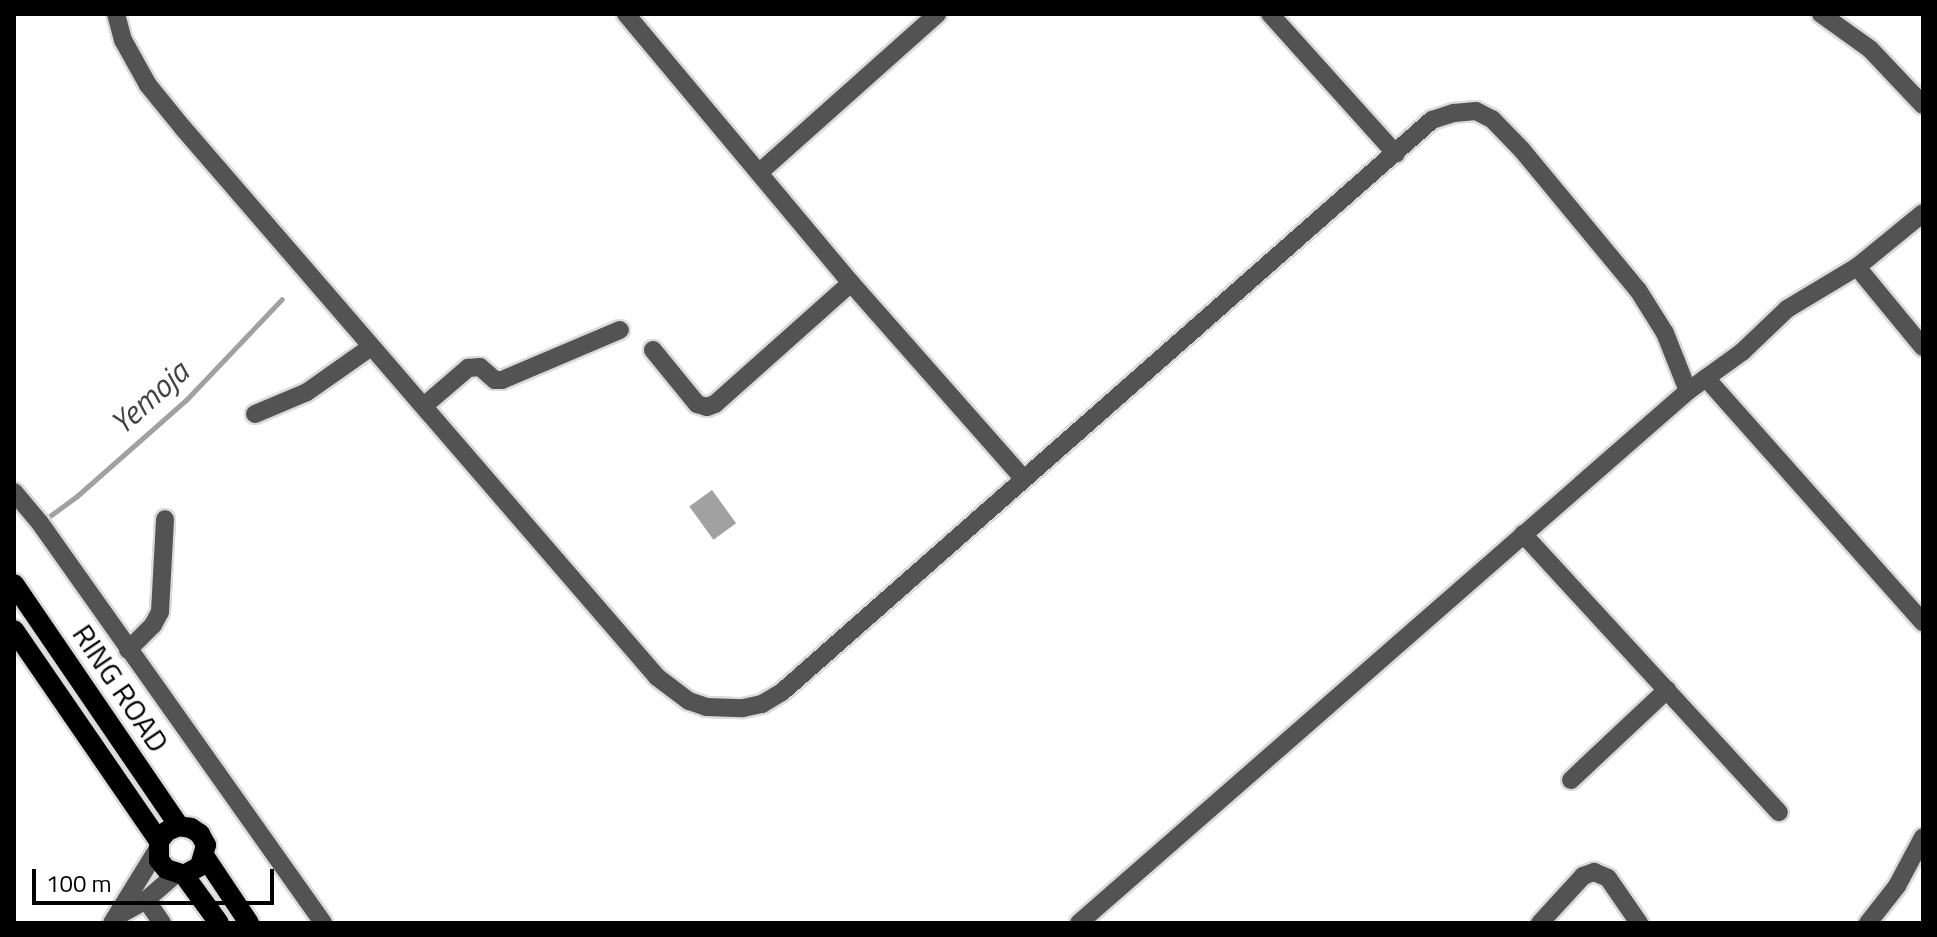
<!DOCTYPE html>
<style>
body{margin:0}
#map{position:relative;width:1937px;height:937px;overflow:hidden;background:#fff;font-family:"Titillium Web",sans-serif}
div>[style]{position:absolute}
.water>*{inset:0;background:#a1a1a1;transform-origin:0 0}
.stream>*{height:5px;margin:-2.5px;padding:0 2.5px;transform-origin:2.5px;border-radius:2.5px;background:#a1a1a1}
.roads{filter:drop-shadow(2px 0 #dbdbdb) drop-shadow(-2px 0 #dbdbdb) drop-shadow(0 2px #dbdbdb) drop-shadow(0 -2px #dbdbdb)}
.minor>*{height:18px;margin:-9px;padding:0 9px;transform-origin:9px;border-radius:9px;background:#535353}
.major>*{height:20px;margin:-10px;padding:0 10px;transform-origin:10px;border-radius:10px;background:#000}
span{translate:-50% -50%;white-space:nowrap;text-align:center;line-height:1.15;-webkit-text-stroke:6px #fff;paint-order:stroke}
.street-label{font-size:30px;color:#000}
.water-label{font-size:32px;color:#424242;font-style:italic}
.frame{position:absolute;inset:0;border:16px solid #000;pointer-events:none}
.scale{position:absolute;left:32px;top:869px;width:242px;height:36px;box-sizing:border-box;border:4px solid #000;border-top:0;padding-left:10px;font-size:24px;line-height:28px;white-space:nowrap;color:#000;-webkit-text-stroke:6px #fff;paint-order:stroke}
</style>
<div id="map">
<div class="water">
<div style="left:712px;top:490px;width:41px;height:28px;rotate:54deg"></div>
</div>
<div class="stream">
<div style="left:43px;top:521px;width:42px;rotate:-36.3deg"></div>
<div style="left:77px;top:496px;width:145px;rotate:-41.4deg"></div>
<div style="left:186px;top:400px;width:139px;rotate:-46.5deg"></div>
</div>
<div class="roads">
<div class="minor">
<div style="left:116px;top:14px;width:27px;rotate:75deg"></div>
<div style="left:123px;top:40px;width:51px;rotate:60.9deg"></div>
<div style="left:148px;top:85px;width:55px;rotate:50.9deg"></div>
<div style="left:183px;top:128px;width:725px;rotate:49.19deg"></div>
<div style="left:657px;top:677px;width:40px;rotate:37deg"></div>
<div style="left:689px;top:701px;width:18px;rotate:19deg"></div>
<div style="left:706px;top:707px;width:37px;rotate:2deg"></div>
<div style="left:743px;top:708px;width:19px;rotate:-12deg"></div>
<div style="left:762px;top:704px;width:23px;rotate:-31deg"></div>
<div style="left:782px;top:692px;width:866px;rotate:-41.35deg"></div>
<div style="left:1432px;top:120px;width:23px;rotate:-18deg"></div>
<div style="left:1454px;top:113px;width:22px;rotate:-5deg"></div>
<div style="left:1476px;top:111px;width:18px;rotate:27deg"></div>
<div style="left:1492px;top:119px;width:43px;rotate:45.9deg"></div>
<div style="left:1522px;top:150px;width:182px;rotate:50.4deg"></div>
<div style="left:1638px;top:290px;width:51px;rotate:57.9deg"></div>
<div style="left:1665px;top:333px;width:62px;rotate:68.4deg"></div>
<div style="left:626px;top:14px;width:351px;rotate:50.1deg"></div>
<div style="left:851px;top:283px;width:259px;rotate:48.6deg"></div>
<div style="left:1270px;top:14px;width:188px;rotate:48deg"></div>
<div style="left:1821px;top:14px;width:60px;rotate:35.5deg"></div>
<div style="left:1870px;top:49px;width:77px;rotate:46.6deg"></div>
<div style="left:761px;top:171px;width:236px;rotate:-41.7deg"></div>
<div style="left:1857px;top:267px;width:104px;rotate:50.5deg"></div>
<div style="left:653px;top:350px;width:70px;rotate:50.8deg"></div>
<div style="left:697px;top:404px;width:10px;rotate:17deg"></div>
<div style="left:707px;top:407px;width:9px;rotate:-21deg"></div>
<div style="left:715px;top:404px;width:182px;rotate:-41.7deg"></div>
<div style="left:1706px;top:378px;width:327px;rotate:48.4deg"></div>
<div style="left:425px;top:405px;width:57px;rotate:-40.7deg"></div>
<div style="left:468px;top:368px;width:12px;rotate:-5deg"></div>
<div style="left:480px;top:367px;width:20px;rotate:41deg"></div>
<div style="left:495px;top:380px;width:7px"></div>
<div style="left:502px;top:380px;width:128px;rotate:-23deg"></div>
<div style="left:255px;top:414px;width:56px;rotate:-22.9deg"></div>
<div style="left:307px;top:392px;width:78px;rotate:-35.1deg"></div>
<div style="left:14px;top:492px;width:40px;rotate:50deg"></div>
<div style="left:40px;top:523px;width:490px;rotate:54.7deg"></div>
<div style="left:1523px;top:534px;width:378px;rotate:47.4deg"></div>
<div style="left:128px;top:650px;width:35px;rotate:-45deg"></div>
<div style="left:153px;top:625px;width:15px;rotate:-62deg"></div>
<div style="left:160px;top:612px;width:93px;rotate:-86.9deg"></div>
<div style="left:1571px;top:780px;width:132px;rotate:-43.2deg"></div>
<div style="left:146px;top:900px;width:28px;rotate:55deg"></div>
<div style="left:123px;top:913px;width:26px;rotate:-29deg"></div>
<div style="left:146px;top:900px;width:40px;rotate:-41deg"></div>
<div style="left:112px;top:923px;width:86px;rotate:-58.3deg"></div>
<div style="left:1079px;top:923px;width:809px;rotate:-41.14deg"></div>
<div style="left:1688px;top:391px;width:67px;rotate:-35.8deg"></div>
<div style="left:1742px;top:352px;width:62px;rotate:-43.7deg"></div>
<div style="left:1787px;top:309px;width:82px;rotate:-31deg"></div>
<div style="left:1857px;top:267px;width:85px;rotate:-39.3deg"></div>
<div style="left:1540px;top:923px;width:64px;rotate:-47.5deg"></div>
<div style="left:1583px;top:876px;width:12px;rotate:-20deg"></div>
<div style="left:1594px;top:872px;width:15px;rotate:23deg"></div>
<div style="left:1608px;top:878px;width:55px;rotate:55.4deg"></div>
<div style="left:1868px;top:923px;width:47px;rotate:-51.9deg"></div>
<div style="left:1897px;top:886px;width:55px;rotate:-62deg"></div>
</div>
<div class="major">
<div style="left:14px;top:584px;width:293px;rotate:55.7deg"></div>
<div style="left:14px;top:630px;width:256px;rotate:55.5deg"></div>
<div style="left:205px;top:857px;width:79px;rotate:56.3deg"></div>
<div style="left:184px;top:875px;width:18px;rotate:-29deg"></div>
<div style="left:200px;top:866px;width:22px;rotate:-74deg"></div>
<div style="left:206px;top:845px;width:13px;rotate:-119deg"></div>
<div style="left:200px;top:834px;width:11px;rotate:-146deg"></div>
<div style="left:191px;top:828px;width:12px;rotate:-171deg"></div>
<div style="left:179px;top:826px;width:13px;rotate:157deg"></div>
<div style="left:167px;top:831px;width:13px;rotate:129deg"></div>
<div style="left:159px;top:841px;width:19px;rotate:90deg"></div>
<div style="left:159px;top:860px;width:11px;rotate:52deg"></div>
<div style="left:166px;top:869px;width:19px;rotate:18deg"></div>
<div style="left:184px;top:875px;width:59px;rotate:53.9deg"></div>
</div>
</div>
<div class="street-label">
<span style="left:121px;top:688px;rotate:56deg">RING ROAD</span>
</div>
<div class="water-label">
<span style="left:149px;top:397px;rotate:-42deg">Yemoja</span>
</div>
<div class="frame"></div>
<div class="scale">100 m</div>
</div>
